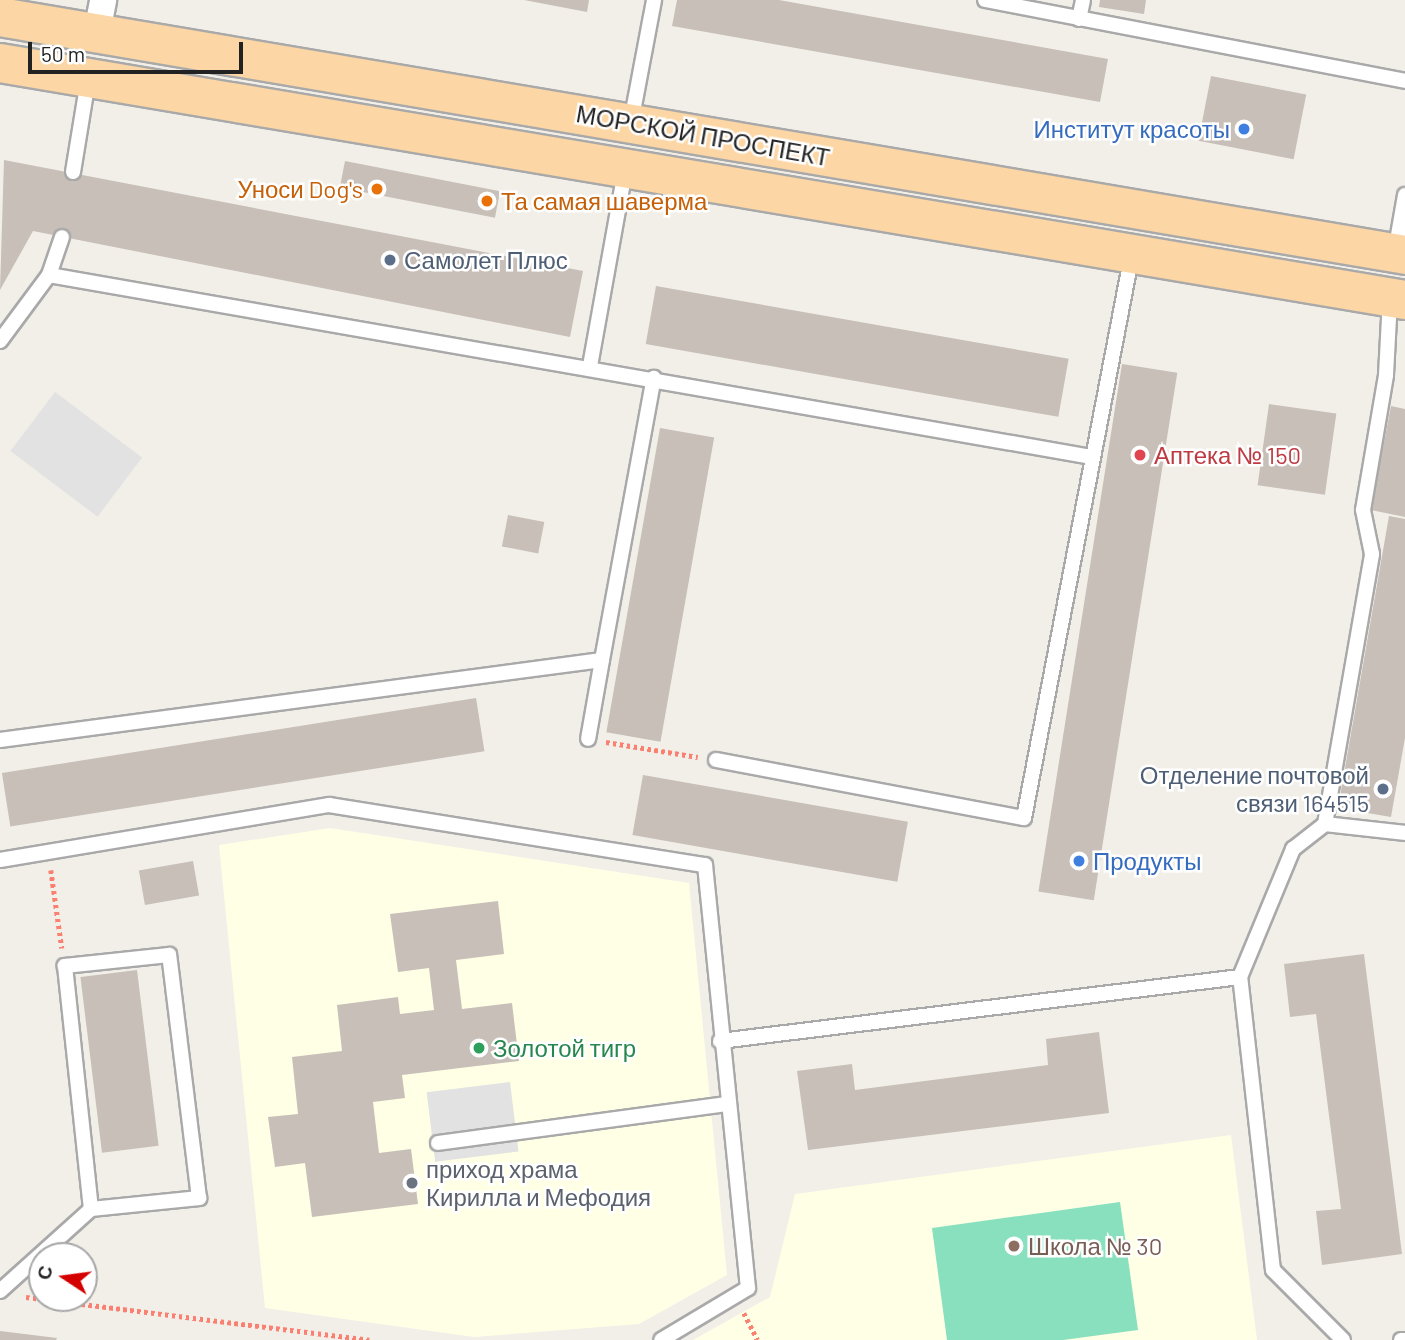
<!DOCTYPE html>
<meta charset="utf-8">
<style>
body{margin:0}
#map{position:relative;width:1405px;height:1340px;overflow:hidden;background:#f2efe9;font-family:Barlow,sans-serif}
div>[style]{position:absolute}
.education>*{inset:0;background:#ffffe5}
.pitch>*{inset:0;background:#88e0be}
.parking>*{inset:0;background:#e2e2e2;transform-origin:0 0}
.building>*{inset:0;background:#c7bfb8;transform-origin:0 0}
.path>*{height:4.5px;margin-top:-2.25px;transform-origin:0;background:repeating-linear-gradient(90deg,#fa8072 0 3.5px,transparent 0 7px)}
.roads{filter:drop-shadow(2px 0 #a9a9a9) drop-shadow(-2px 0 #a9a9a9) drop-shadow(0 2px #a9a9a9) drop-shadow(0 -2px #a9a9a9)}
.service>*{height:14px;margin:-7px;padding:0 7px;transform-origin:7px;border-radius:7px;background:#fff}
.minor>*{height:26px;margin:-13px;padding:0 13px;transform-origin:13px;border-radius:13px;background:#fff}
.primary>*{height:38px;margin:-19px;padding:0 19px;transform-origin:19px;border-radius:19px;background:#fcd6a4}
.dots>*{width:19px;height:19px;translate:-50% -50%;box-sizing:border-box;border:4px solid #fff;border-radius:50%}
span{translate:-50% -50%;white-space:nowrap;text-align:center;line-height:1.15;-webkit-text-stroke:5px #fff;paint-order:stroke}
.shop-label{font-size:24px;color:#366cbe}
.right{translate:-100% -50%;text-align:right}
.left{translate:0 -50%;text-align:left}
.street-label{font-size:24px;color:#222}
.food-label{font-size:24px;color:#c56008}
.service-label{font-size:24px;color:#4e5e75}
.health-label{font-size:24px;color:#be3a42}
.leisure-label{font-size:24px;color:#27864d}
.worship-label{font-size:24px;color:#5b616d}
.education-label{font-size:24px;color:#785e54}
.north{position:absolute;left:28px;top:1242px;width:70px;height:70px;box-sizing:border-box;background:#fff;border:2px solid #a7a7a7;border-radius:50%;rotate:283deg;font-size:19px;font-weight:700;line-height:28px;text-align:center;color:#222}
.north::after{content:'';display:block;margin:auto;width:24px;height:32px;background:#d40000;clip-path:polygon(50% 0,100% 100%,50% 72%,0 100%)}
.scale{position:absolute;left:28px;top:42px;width:215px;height:32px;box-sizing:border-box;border:4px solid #222;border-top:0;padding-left:9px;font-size:21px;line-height:24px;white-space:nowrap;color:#222;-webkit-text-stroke:5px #fff;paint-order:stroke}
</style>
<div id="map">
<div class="education">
<div style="clip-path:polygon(330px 828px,689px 883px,727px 1275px,639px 1324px,474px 1337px,265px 1308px,219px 845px)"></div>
<div style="clip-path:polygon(1231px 1135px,1257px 1340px,693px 1340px,770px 1297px,795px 1194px)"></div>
</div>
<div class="pitch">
<div style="clip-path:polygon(1120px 1202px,1138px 1330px,1063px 1340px,947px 1340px,932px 1228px)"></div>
</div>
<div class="parking">
<div style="left:55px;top:392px;width:109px;height:74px;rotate:37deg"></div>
<div style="left:510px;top:1082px;width:70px;height:84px;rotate:83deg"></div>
</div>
<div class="building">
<div style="clip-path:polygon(524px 0,589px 0,587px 12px)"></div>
<div style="clip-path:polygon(677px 0,779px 0,1108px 59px,1100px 102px,672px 26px)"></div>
<div style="clip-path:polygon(1100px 0,1146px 0,1144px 14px,1099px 7px)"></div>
<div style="left:1211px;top:76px;width:97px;height:66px;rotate:11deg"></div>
<div style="clip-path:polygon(4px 160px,583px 271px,570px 337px,33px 231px,0 290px)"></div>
<div style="left:345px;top:161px;width:158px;height:27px;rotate:11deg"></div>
<div style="left:656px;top:286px;width:419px;height:59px;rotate:10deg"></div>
<div style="left:1122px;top:364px;width:56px;height:534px;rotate:9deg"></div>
<div style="left:1269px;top:404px;width:68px;height:82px;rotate:8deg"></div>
<div style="clip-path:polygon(1391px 406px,1405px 409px,1405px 517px,1371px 510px)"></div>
<div style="left:660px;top:428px;width:55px;height:309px;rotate:10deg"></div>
<div style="left:508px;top:515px;width:37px;height:32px;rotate:11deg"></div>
<div style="clip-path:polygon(1389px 516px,1405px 519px,1405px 738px,1391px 817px,1338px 808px)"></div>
<div style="left:476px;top:698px;width:54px;height:480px;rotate:81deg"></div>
<div style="left:643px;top:775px;width:269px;height:61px;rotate:10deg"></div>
<div style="left:193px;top:861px;width:35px;height:55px;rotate:80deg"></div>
<div style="clip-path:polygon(498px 901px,504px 954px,456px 960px,462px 1009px,512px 1003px,519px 1061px,402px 1075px,405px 1098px,373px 1102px,379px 1153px,411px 1149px,418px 1204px,312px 1217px,305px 1163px,275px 1167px,268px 1117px,298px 1114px,292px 1057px,342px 1051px,337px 1005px,398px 997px,400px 1014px,434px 1010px,429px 968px,398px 972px,390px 914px)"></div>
<div style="clip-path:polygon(1364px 954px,1402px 1254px,1322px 1265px,1316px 1211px,1341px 1209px,1316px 1014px,1290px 1017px,1284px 964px)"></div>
<div style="left:137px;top:970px;width:177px;height:57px;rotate:83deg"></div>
<div style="clip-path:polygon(1099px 1032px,1109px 1113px,808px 1150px,797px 1071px,852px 1064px,855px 1090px,1048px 1065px,1046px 1039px)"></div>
<div style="clip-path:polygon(0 1331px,57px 1338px,56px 1340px,0 1340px)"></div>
</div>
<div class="path">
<div style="left:606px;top:742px;width:93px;rotate:9.3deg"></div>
<div style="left:51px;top:870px;width:79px;rotate:82deg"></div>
<div style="left:26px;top:1297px;width:346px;rotate:7.1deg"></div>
<div style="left:744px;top:1313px;width:30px;rotate:63deg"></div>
</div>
<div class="roads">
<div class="service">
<div style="left:985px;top:0;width:428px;rotate:10.9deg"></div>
<div style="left:1079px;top:19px;width:19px;rotate:-78deg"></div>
<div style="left:631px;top:122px;width:124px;rotate:-79.3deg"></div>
<div style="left:73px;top:172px;width:93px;rotate:-80.7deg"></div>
<div style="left:1395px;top:252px;width:58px;rotate:-80deg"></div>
<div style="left:49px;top:275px;width:1059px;rotate:9.9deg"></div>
<div style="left:0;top:341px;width:82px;rotate:-53.4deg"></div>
<div style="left:49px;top:275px;width:40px;rotate:-71.1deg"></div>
<div style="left:590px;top:366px;width:198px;rotate:-79.8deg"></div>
<div style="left:602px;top:660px;width:287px;rotate:-79.6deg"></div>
<div style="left:0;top:740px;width:607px;rotate:-7.57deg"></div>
<div style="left:602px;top:660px;width:80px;rotate:100deg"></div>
<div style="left:716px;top:760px;width:313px;rotate:10.7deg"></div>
<div style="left:1024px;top:818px;width:574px;rotate:-79.16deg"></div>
<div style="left:1325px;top:824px;width:81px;rotate:6.4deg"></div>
<div style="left:0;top:860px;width:334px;rotate:-9.5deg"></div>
<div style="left:329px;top:805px;width:381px;rotate:9.1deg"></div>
<div style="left:705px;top:865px;width:425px;rotate:84.2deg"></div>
<div style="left:748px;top:1288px;width:101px;rotate:149.1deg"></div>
<div style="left:720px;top:1041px;width:524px;rotate:-7.02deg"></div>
<div style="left:438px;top:1143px;width:290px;rotate:-7.7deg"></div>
<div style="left:0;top:1291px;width:122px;rotate:-42deg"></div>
<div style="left:91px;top:1209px;width:109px;rotate:-5.8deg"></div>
<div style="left:199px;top:1198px;width:245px;rotate:-97deg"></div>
<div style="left:169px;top:955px;width:105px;rotate:174deg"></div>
<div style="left:65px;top:966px;width:244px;rotate:83.9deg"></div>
<div style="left:1343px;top:1340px;width:99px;rotate:-135deg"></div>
<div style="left:1273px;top:1270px;width:295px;rotate:-96.4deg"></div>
<div style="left:1240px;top:977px;width:139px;rotate:-67.5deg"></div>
<div style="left:1293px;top:849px;width:41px;rotate:-38deg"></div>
<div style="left:1325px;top:824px;width:274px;rotate:-80.1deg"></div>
<div style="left:1372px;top:554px;width:45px;rotate:-101.6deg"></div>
<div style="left:1363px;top:510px;width:137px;rotate:-80.3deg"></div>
<div style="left:1386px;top:375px;width:76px;rotate:-87deg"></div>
<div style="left:1401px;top:1340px;width:4px"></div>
</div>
<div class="minor">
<div style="left:97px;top:32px;width:33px;rotate:-79deg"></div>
</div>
<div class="primary">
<div style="left:0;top:17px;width:1425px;rotate:9.61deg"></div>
<div style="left:0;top:63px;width:1425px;rotate:9.57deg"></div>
</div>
</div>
<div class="dots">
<div style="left:1244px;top:129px;background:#3f7fe0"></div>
<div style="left:377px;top:189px;background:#e8710a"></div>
<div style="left:487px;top:201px;background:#e8710a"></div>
<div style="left:390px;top:260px;background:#5c6f8a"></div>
<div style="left:1140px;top:455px;background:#e0444e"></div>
<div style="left:1383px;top:789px;background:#5c6f8a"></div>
<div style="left:1079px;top:861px;background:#3f7fe0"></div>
<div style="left:479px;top:1048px;background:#2e9e5b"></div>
<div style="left:412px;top:1183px;background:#6b7280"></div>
<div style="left:1014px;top:1246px;background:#8d6e63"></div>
</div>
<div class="shop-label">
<span class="right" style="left:1230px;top:129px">Институт красоты</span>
<span class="left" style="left:1093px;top:861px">Продукты</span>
</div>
<div class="street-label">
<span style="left:703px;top:135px;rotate:10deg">МОРСКОЙ ПРОСПЕКТ</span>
</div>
<div class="food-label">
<span class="right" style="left:363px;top:189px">Уноси Dog's</span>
<span class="left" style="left:501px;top:201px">Та самая шаверма</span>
</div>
<div class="service-label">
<span class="left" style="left:404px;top:260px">Самолет Плюс</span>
<span class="right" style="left:1369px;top:789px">Отделение почтовой<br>связи 164515</span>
</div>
<div class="health-label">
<span class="left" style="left:1154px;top:455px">Аптека № 150</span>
</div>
<div class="leisure-label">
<span class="left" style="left:493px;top:1048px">Золотой тигр</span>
</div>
<div class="worship-label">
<span class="left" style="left:426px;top:1183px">приход храма<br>Кирилла и Мефодия</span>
</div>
<div class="education-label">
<span class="left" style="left:1028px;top:1246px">Школа № 30</span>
</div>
<div class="north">С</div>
<div class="scale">50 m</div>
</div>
